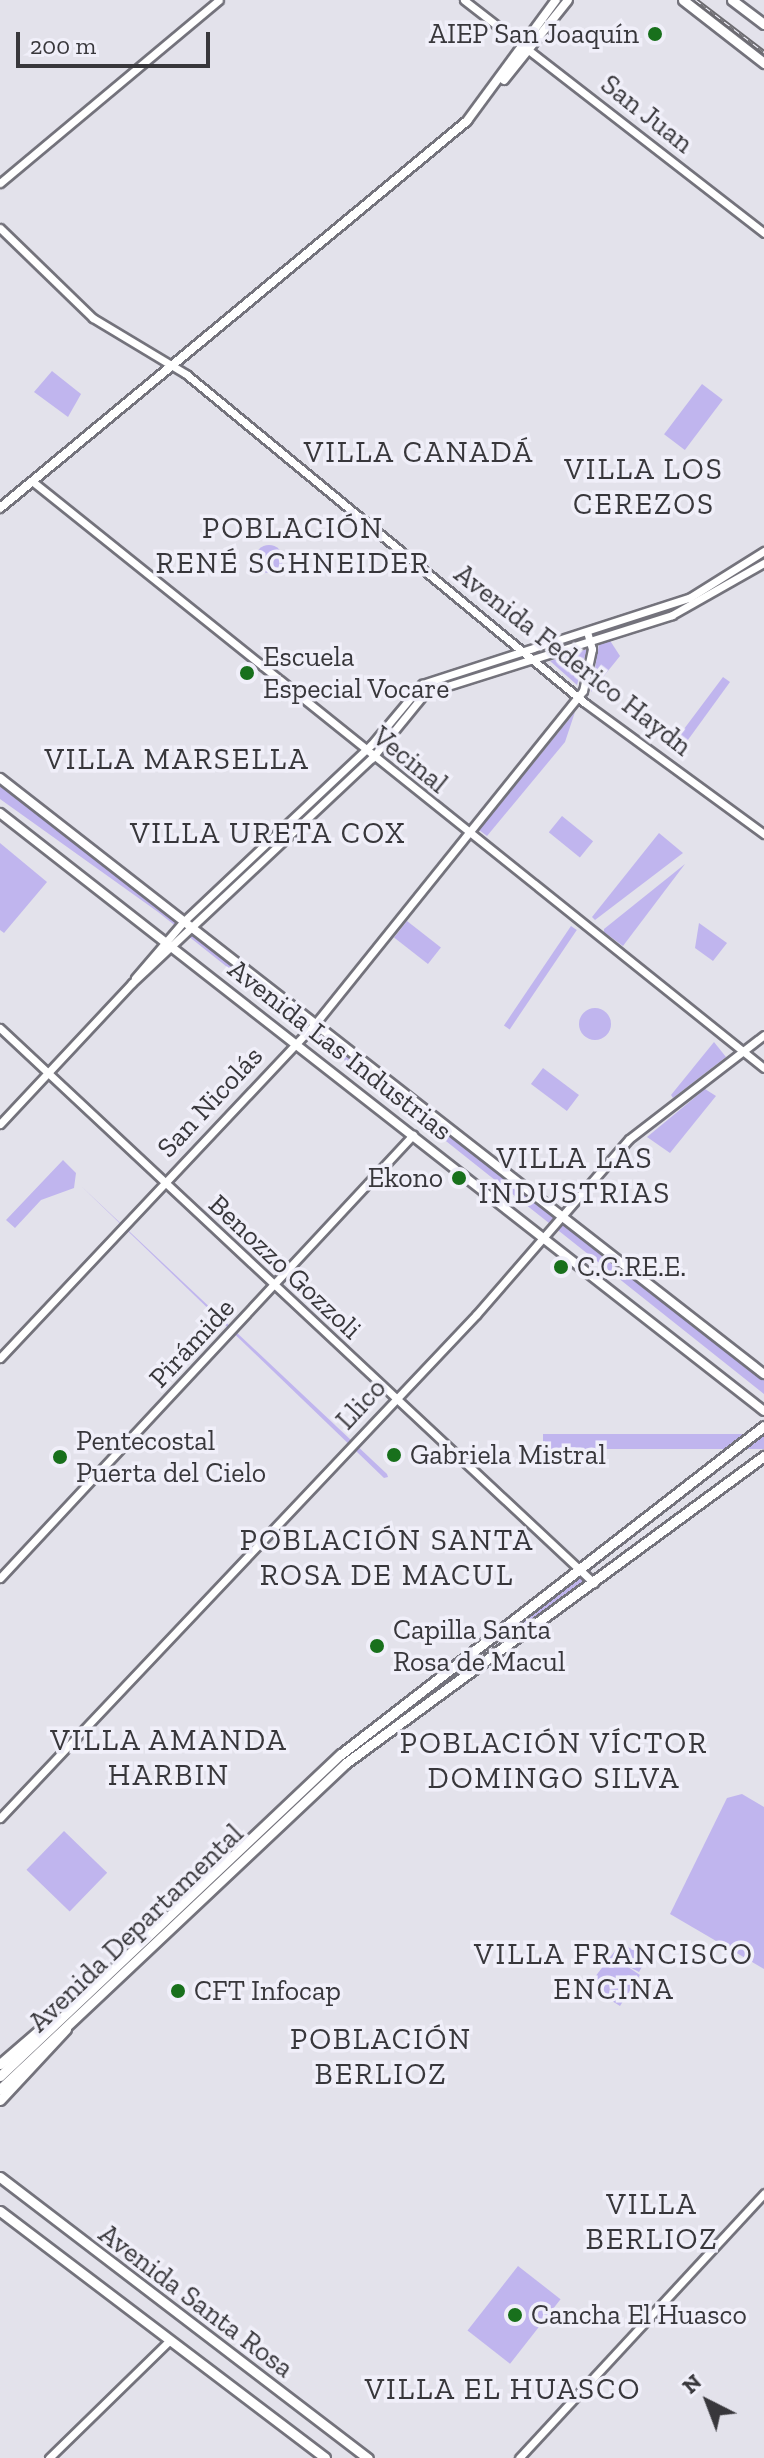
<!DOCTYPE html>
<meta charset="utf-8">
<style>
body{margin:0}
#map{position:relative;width:764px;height:2458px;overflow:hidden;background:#e3e2eb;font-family:"Zilla Slab",serif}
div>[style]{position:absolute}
.green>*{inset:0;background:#c0b5ee;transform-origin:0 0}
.round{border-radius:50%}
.roads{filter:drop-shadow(2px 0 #74737c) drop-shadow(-2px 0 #74737c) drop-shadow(0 2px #74737c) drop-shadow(0 -2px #74737c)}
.tertiary>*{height:7px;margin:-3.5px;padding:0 3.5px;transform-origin:3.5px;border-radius:3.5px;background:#fff}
.secondary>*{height:8px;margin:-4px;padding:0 4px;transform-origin:4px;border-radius:4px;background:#fff}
.primary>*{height:9px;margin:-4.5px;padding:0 4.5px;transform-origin:4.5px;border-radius:4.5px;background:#fff}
.rail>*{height:5px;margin-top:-2.5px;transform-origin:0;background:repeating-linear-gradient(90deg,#f0eff9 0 6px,#6c6b70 0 12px);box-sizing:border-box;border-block:2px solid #6c6b70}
.dots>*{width:22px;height:22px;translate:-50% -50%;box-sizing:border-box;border:4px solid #f0eff9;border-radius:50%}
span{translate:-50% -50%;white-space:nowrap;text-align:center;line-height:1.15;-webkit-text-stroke:7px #f0eff9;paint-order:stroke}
.poi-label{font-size:28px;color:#38373b}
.right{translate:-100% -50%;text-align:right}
.left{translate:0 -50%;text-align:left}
.street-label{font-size:28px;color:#38373b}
.neighbourhood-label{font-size:30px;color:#38373b;letter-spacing:2px}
.north{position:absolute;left:668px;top:2362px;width:80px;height:80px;-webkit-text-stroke:6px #f0eff9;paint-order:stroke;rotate:318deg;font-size:22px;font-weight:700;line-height:32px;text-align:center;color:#38373b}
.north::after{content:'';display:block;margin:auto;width:28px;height:36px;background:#38373b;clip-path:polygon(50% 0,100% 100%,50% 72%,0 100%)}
.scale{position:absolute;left:16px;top:32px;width:194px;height:36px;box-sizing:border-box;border:4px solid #38373b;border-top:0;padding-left:10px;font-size:24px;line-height:28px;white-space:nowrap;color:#38373b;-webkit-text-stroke:6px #f0eff9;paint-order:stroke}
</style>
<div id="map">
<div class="green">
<div style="clip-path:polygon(52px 371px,81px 394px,68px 417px,34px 392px)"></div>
<div style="left:702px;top:384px;width:26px;height:63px;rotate:37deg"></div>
<div class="round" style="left:255px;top:545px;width:28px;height:28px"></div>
<div style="clip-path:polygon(609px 639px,620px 656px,591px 692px,599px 644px)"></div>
<div style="clip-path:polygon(587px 649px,577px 685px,550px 661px)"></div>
<div style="clip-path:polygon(723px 677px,730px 682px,677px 755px,669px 749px)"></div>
<div style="clip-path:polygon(575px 712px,565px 742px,487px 836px,479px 830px)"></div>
<div style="clip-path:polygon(0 782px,764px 1377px,764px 1394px,158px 912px,0 799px)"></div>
<div style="left:562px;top:816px;width:40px;height:21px;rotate:39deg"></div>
<div style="clip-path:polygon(659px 833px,683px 853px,595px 920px,592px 917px)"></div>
<div style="clip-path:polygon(0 843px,47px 882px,4px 933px,0 930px)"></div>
<div style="clip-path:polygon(685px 864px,623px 946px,604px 932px,604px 929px)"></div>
<div style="left:407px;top:921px;width:43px;height:21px;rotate:38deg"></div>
<div style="clip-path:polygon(699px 923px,727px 943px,713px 961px,695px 948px)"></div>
<div style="left:571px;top:926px;width:7px;height:120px;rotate:34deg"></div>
<div class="round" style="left:579px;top:1008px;width:32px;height:32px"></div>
<div style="clip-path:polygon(714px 1042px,726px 1057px,673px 1098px,671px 1095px)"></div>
<div style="left:543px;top:1068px;width:45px;height:20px;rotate:37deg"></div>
<div style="clip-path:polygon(705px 1089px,716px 1096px,670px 1153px,647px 1137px)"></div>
<div style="clip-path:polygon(63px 1160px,76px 1173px,74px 1188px,41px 1200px,15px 1228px,6px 1220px)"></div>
<div style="clip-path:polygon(80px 1185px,387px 1474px,388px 1477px,384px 1478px)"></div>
<div style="left:764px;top:1434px;width:15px;height:221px;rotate:90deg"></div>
<div style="clip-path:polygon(576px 1575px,587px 1583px,475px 1658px,294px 1802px)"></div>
<div style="clip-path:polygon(742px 1794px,764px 1807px,764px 1969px,670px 1914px,727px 1798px)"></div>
<div style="left:64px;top:1831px;width:60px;height:54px;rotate:44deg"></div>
<div style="clip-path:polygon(621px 1943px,647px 1958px,639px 1972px,622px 1963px,640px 1975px,620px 2006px,588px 1986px)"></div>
<div style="left:518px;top:2266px;width:54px;height:82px;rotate:38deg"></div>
</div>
<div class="roads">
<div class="tertiary">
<div style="left:464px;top:0;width:380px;rotate:37.8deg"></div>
<div style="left:0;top:183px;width:285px;rotate:-39.9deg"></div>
<div style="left:0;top:228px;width:129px;rotate:44.1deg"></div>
<div style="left:93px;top:318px;width:109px;rotate:31.1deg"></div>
<div style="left:186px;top:374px;width:517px;rotate:39.51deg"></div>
<div style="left:585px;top:703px;width:222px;rotate:36.2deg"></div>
<div style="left:32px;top:481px;width:938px;rotate:38.73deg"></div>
<div style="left:135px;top:978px;width:75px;rotate:-49.3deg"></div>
<div style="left:184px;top:921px;width:257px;rotate:-43.3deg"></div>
<div style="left:371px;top:745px;width:80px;rotate:-50.1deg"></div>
<div style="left:422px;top:684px;width:281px;rotate:-17.9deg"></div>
<div style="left:689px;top:598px;width:89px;rotate:-32.1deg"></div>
<div style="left:0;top:1028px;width:813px;rotate:43.06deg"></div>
<div style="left:0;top:1124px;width:193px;rotate:-46.9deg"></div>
<div style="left:132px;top:983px;width:329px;rotate:-43.2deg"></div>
<div style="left:372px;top:758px;width:84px;rotate:-50.8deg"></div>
<div style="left:425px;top:693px;width:259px;rotate:-17.5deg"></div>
<div style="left:672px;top:615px;width:106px;rotate:-29.5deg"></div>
<div style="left:0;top:1358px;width:459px;rotate:-46.7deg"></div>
<div style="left:315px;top:1024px;width:427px;rotate:-51.2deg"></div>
<div style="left:583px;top:691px;width:43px;rotate:-77.9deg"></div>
<div style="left:592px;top:649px;width:18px;rotate:-106deg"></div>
<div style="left:0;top:1578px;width:606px;rotate:-47.01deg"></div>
<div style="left:0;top:1818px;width:693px;rotate:-46.58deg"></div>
<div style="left:476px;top:1315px;width:233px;rotate:-49deg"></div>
<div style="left:629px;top:1139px;width:170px;rotate:-37.6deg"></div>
<div style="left:49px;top:2458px;width:169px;rotate:-44.3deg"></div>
<div style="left:519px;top:2458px;width:361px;rotate:-47.2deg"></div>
</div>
<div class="secondary">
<div style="left:504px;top:80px;width:102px;rotate:-51.3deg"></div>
<div style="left:0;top:508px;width:607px;rotate:-39.65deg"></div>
<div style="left:467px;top:121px;width:150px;rotate:-53.7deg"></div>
<div style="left:0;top:778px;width:969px;rotate:37.96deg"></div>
<div style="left:0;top:813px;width:970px;rotate:38.05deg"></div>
</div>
<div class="primary">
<div style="left:683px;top:0;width:103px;rotate:37.9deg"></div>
<div style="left:732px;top:0;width:40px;rotate:37deg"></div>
<div style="left:0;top:2064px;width:67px;rotate:-40.8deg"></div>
<div style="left:0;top:2076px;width:469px;rotate:-43.4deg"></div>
<div style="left:341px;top:1754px;width:535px;rotate:-37.79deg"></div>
<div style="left:0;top:2089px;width:475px;rotate:-43.3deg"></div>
<div style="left:346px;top:1763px;width:519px;rotate:-36.3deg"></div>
<div style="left:0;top:2100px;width:97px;rotate:-47.1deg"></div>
<div style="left:0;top:2177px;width:463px;rotate:37.4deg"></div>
<div style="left:0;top:2211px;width:408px;rotate:37.2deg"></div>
</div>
</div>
<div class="rail">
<div style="left:696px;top:0;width:86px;rotate:37.4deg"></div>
</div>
<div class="dots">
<div style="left:655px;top:34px;background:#18701c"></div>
<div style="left:247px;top:673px;background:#18701c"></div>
<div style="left:459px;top:1178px;background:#18701c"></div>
<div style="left:561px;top:1267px;background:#18701c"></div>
<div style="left:394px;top:1455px;background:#18701c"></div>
<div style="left:60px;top:1457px;background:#18701c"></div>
<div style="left:377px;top:1646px;background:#18701c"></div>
<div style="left:178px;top:1991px;background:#18701c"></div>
<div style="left:515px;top:2315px;background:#18701c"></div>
</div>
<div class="poi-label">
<span class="right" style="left:639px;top:34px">AIEP San Joaquín</span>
<span class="left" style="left:263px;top:673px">Escuela<br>Especial Vocare</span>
<span class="right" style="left:443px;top:1178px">Ekono</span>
<span class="left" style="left:577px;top:1267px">C.C.RE.E.</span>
<span class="left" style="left:76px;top:1457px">Pentecostal<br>Puerta del Cielo</span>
<span class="left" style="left:410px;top:1455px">Gabriela Mistral</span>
<span class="left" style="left:393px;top:1646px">Capilla Santa<br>Rosa de Macul</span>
<span class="left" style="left:194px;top:1991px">CFT Infocap</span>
<span class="left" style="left:531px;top:2315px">Cancha El Huasco</span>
</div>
<div class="street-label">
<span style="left:647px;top:114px;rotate:38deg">San Juan</span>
<span style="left:573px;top:660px;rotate:38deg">Avenida Federico Haydn</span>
<span style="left:410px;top:760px;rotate:39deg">Vecinal</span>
<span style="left:340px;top:1050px;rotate:38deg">Avenida Las Industrias</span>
<span style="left:210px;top:1102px;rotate:-47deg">San Nicolás</span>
<span style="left:285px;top:1267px;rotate:43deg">Benozzo Gozzoli</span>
<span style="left:192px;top:1343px;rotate:-47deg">Pirámide</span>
<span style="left:361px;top:1404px;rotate:-47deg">Llico</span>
<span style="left:136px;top:1928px;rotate:-44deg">Avenida Departamental</span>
<span style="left:196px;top:2301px;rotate:37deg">Avenida Santa Rosa</span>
</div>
<div class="neighbourhood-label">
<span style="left:419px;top:452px">VILLA CANADÁ</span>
<span style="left:644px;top:486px">VILLA LOS<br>CEREZOS</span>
<span style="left:293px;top:545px">POBLACIÓN<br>RENÉ SCHNEIDER</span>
<span style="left:177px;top:759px">VILLA MARSELLA</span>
<span style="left:268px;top:833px">VILLA URETA COX</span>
<span style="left:575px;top:1175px">VILLA LAS<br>INDUSTRIAS</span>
<span style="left:387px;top:1557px">POBLACIÓN SANTA<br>ROSA DE MACUL</span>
<span style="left:169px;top:1757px">VILLA AMANDA<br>HARBIN</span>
<span style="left:554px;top:1760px">POBLACIÓN VÍCTOR<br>DOMINGO SILVA</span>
<span style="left:614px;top:1971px">VILLA FRANCISCO<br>ENCINA</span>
<span style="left:381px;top:2056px">POBLACIÓN<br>BERLIOZ</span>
<span style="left:652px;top:2221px">VILLA<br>BERLIOZ</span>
<span style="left:503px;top:2389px">VILLA EL HUASCO</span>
</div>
<div class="north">N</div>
<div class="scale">200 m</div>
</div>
